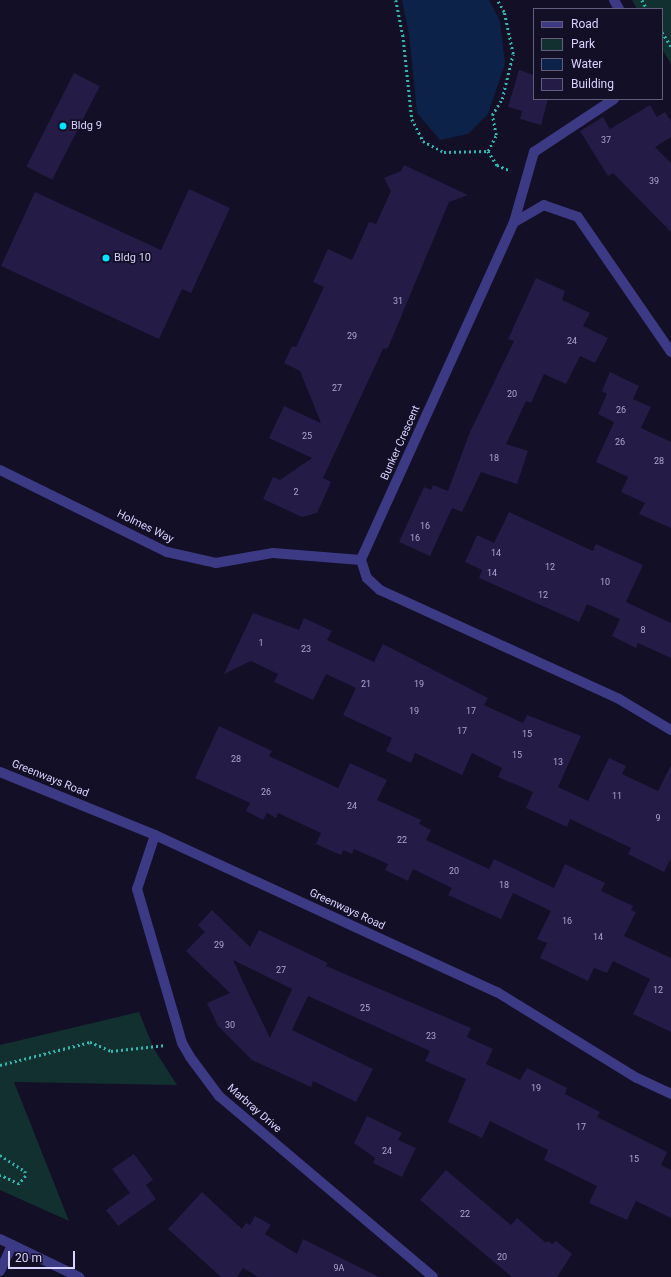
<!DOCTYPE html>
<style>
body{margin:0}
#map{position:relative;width:671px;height:1277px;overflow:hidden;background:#130f26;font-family:Roboto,sans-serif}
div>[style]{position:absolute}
.green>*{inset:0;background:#12302f}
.water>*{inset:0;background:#0c2248}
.building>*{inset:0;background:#241b47;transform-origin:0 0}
.path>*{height:2.5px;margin-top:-1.25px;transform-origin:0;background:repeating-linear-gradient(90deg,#2fb8b0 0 2px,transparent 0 5px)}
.minor>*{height:10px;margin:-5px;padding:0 5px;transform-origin:5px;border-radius:5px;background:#3d3a85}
.dots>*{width:11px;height:11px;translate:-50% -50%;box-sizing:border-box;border:2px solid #130f26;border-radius:50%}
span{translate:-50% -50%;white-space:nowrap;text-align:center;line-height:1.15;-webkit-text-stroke:3.5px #130f26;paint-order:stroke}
.number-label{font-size:9px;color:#aca6d1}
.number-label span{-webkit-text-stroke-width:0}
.poi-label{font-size:11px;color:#d9d4ff}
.left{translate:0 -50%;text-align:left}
.street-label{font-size:11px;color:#d9d4ff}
.legend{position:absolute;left:533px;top:8px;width:130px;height:92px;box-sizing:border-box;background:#130f26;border:1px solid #625e7d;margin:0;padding:5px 7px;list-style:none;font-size:12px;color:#d9d4ff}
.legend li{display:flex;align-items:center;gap:8px;height:20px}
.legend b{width:20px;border:1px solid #625e7d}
.scale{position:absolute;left:8px;top:1251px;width:67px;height:18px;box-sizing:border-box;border:2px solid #d9d4ff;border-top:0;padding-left:5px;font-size:12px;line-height:14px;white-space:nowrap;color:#d9d4ff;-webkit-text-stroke:3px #130f26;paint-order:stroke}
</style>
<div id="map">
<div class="green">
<div style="clip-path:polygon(632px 0,671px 0,671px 64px,662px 49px,662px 9px,637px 9px)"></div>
<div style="clip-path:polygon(139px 1012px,154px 1049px,177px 1085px,14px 1082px,69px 1221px,0 1190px,0 1045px)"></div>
</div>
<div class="water">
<div style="clip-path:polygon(402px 0,489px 0,500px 21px,505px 64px,488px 114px,468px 134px,440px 140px,417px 113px,409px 34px)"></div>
</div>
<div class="building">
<div style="clip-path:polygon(519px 70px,534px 75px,534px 99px,548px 99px,541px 125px,520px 119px,522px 111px,508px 107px)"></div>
<div style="left:74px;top:73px;width:29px;height:105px;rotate:27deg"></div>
<div style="clip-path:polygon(650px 105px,657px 117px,665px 112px,671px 121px,671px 137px,655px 147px,671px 163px,671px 232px,613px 173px,608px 176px,580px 131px,603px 117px,610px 129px)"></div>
<div style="clip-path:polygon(404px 165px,468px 195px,449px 202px,388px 348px,383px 349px,323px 478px,331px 482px,317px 513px,302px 517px,263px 499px,273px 477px,280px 480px,312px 458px,269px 438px,284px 406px,321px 423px,300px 371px,284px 363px,292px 346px,296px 347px,324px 287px,313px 282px,328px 249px,352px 260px,369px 222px,376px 224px,391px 191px,384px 178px,401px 171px)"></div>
<div style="clip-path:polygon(189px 189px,230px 208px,191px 293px,182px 289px,159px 339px,1px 266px,35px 192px,161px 250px)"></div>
<div style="clip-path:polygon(536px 278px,565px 291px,562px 300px,590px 313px,583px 326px,608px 338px,595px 363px,580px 356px,566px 384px,544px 374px,531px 403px,526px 401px,506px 444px,528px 451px,517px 484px,481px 472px,462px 512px,452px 508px,430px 556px,399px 542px,424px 487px,431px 490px,433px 485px,448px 491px,470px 432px,514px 341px,508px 339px)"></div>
<div style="clip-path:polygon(610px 372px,639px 386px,633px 399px,651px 407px,641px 428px,671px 442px,671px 528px,639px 514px,645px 503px,621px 492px,628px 477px,596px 462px,614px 422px,598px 414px,607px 394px,602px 391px)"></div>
<div style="clip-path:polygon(509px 512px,593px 551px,596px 544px,643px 565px,626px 602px,671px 623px,671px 658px,638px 643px,636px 648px,612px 636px,620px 619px,587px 604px,579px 622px,479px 578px,482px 570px,465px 562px,477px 535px,494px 543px)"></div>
<div style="clip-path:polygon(253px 613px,299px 630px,304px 618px,332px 631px,327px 640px,374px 662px,383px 644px,488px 698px,484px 705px,523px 723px,527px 715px,581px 736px,558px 787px,588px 801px,609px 758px,626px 766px,622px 774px,658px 791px,671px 765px,671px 858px,664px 872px,628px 854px,631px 848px,570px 819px,567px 827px,526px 808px,533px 792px,498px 777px,502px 768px,472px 753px,462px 775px,415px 753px,411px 763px,386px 751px,392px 738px,343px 715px,356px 688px,326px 674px,313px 700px,274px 682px,278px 674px,251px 661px,224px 674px)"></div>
<div style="clip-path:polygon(219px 726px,272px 751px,269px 756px,338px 788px,350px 763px,387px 780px,377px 800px,421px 820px,419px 824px,431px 830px,426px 840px,489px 869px,494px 859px,554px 888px,565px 864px,605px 883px,601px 891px,633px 906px,631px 910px,636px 912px,624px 936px,671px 958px,671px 1032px,633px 1014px,650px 979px,613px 961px,607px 973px,594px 968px,588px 981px,540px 958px,547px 943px,537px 939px,551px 911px,513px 893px,501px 919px,448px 895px,452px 888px,413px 869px,408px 881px,385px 870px,388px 864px,354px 849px,352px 854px,343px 850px,341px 855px,316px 844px,321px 833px,278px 813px,276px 818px,267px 813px,263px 820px,246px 811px,250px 803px,195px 778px)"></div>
<div style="clip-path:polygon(evenodd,212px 910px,250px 947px,259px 930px,328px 963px,326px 966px,471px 1028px,467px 1037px,493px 1049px,486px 1064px,520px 1080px,527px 1068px,567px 1088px,565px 1094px,600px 1112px,597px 1117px,667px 1152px,661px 1165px,671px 1170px,671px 1218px,636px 1201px,627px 1220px,589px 1203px,597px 1186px,544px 1160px,548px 1150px,490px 1121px,482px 1138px,448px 1122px,466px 1079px,425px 1061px,430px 1051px,308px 996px,292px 1030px,373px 1069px,356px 1102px,313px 1081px,311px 1087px,252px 1060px,218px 1026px,207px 1003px,230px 993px,186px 951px,205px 932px,198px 925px,212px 910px,233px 960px,292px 989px,270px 1038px,245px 986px,233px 960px)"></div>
<div style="clip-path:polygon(367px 1116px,402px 1133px,398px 1140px,416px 1148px,402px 1177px,373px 1163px,375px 1158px,354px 1143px)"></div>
<div style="clip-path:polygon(134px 1154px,153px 1180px,146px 1185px,156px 1199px,118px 1226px,106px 1210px,130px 1193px,112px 1169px)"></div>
<div style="clip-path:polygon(446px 1170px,511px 1225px,517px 1218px,546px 1243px,548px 1241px,552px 1244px,556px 1241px,572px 1254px,557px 1277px,512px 1277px,420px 1200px)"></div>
<div style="clip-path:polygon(202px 1192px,242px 1229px,246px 1223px,250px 1225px,255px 1216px,271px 1225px,265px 1234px,297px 1254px,303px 1239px,379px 1277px,258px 1277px,243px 1268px,237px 1277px,221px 1277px,168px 1229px)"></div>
</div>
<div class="path">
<div style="left:396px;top:0;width:36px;rotate:79deg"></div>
<div style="left:403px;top:35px;width:84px;rotate:83.9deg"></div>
<div style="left:412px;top:119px;width:25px;rotate:63deg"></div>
<div style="left:423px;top:141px;width:24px;rotate:28deg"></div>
<div style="left:444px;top:152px;width:44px;rotate:-1.3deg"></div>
<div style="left:642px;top:0;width:10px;rotate:61deg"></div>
<div style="left:662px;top:32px;width:17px;rotate:57deg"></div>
<div style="left:488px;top:151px;width:18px;rotate:-63deg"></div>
<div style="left:496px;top:135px;width:20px;rotate:-101deg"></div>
<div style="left:492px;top:115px;width:19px;rotate:-58deg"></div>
<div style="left:502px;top:99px;width:46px;rotate:-76.3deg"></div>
<div style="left:513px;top:54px;width:43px;rotate:-102.1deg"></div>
<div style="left:504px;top:12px;width:14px;rotate:-120deg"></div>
<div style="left:488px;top:151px;width:17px;rotate:57deg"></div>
<div style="left:497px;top:165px;width:15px;rotate:23deg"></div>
<div style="left:0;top:1065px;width:93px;rotate:-14.3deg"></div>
<div style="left:90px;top:1042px;width:23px;rotate:23deg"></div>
<div style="left:111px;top:1051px;width:55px;rotate:-6.2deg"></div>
<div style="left:0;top:1155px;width:30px;rotate:33deg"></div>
<div style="left:25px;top:1171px;width:5px;rotate:79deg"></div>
<div style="left:26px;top:1176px;width:11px;rotate:131deg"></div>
<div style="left:19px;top:1184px;width:21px;rotate:-155deg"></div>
</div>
<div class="minor">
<div style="left:614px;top:0;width:10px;rotate:61deg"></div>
<div style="left:514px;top:222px;width:73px;rotate:-74.1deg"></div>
<div style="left:534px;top:152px;width:96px;rotate:-33.5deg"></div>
<div style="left:671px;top:352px;width:164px;rotate:-124.6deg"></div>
<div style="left:578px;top:217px;width:36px;rotate:-161deg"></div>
<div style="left:544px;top:205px;width:34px;rotate:150deg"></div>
<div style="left:514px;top:222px;width:371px;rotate:114.4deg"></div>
<div style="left:361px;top:560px;width:19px;rotate:72deg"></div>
<div style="left:367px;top:578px;width:18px;rotate:43deg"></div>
<div style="left:380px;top:590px;width:263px;rotate:24.5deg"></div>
<div style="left:619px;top:699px;width:61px;rotate:30.8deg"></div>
<div style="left:0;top:470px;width:186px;rotate:26.2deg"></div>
<div style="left:167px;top:552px;width:50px;rotate:12.7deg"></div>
<div style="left:216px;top:563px;width:58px;rotate:-10deg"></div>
<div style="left:273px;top:553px;width:88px;rotate:4.5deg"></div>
<div style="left:0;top:772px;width:167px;rotate:22.1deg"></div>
<div style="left:155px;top:835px;width:376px;rotate:24.7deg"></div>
<div style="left:497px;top:992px;width:164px;rotate:31.6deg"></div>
<div style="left:637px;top:1078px;width:38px;rotate:25deg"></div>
<div style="left:155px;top:835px;width:57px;rotate:108.4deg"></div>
<div style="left:137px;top:889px;width:160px;rotate:73.7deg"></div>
<div style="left:182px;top:1043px;width:16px;rotate:60deg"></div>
<div style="left:190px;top:1057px;width:49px;rotate:53.4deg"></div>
<div style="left:219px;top:1096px;width:280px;rotate:40.2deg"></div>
<div style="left:0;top:1239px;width:88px;rotate:25.7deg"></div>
<div style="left:0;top:1271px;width:29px;rotate:-65deg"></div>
</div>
<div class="dots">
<div style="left:63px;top:126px;background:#00e5ff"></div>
<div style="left:106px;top:258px;background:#00e5ff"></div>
</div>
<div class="number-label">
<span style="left:606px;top:140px">37</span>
<span style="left:654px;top:181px">39</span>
<span style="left:398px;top:301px">31</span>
<span style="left:352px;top:336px">29</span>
<span style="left:572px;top:341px">24</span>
<span style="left:337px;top:388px">27</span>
<span style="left:512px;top:394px">20</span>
<span style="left:621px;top:410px">26</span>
<span style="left:307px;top:436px">25</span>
<span style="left:620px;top:442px">26</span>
<span style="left:494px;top:458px">18</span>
<span style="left:659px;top:461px">28</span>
<span style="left:296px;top:492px">2</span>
<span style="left:425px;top:526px">16</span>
<span style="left:415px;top:538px">16</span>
<span style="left:496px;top:553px">14</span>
<span style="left:550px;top:567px">12</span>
<span style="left:492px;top:573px">14</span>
<span style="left:605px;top:582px">10</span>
<span style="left:543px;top:595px">12</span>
<span style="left:643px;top:630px">8</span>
<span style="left:261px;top:643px">1</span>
<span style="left:306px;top:649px">23</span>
<span style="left:366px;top:684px">21</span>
<span style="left:419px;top:684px">19</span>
<span style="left:414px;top:711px">19</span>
<span style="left:471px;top:711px">17</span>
<span style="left:462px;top:731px">17</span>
<span style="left:527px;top:734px">15</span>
<span style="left:517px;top:755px">15</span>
<span style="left:236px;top:759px">28</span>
<span style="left:558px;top:762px">13</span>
<span style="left:266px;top:792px">26</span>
<span style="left:617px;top:796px">11</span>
<span style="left:352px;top:806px">24</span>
<span style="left:658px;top:818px">9</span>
<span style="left:402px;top:840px">22</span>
<span style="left:454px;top:871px">20</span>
<span style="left:504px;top:885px">18</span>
<span style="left:567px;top:921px">16</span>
<span style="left:598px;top:937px">14</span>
<span style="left:219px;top:945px">29</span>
<span style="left:281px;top:970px">27</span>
<span style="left:658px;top:990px">12</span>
<span style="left:365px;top:1008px">25</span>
<span style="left:230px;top:1025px">30</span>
<span style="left:431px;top:1036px">23</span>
<span style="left:536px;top:1088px">19</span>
<span style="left:581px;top:1127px">17</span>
<span style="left:387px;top:1151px">24</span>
<span style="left:634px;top:1159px">15</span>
<span style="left:465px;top:1214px">22</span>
<span style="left:502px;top:1257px">20</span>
<span style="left:339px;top:1268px">9A</span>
</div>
<div class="poi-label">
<span class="left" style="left:71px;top:126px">Bldg 9</span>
<span class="left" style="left:114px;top:258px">Bldg 10</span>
</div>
<div class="street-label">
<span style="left:401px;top:443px;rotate:-66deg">Bunker Crescent</span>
<span style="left:145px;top:527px;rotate:26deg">Holmes Way</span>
<span style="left:50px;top:779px;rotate:22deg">Greenways Road</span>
<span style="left:347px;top:910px;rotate:25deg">Greenways Road</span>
<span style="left:254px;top:1109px;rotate:41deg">Marbray Drive</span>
</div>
<ul class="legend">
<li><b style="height:5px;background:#3d3a85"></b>Road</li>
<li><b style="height:11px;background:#12302f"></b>Park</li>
<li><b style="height:11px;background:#0c2248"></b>Water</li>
<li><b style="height:11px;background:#241b47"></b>Building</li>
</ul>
<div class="scale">20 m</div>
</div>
